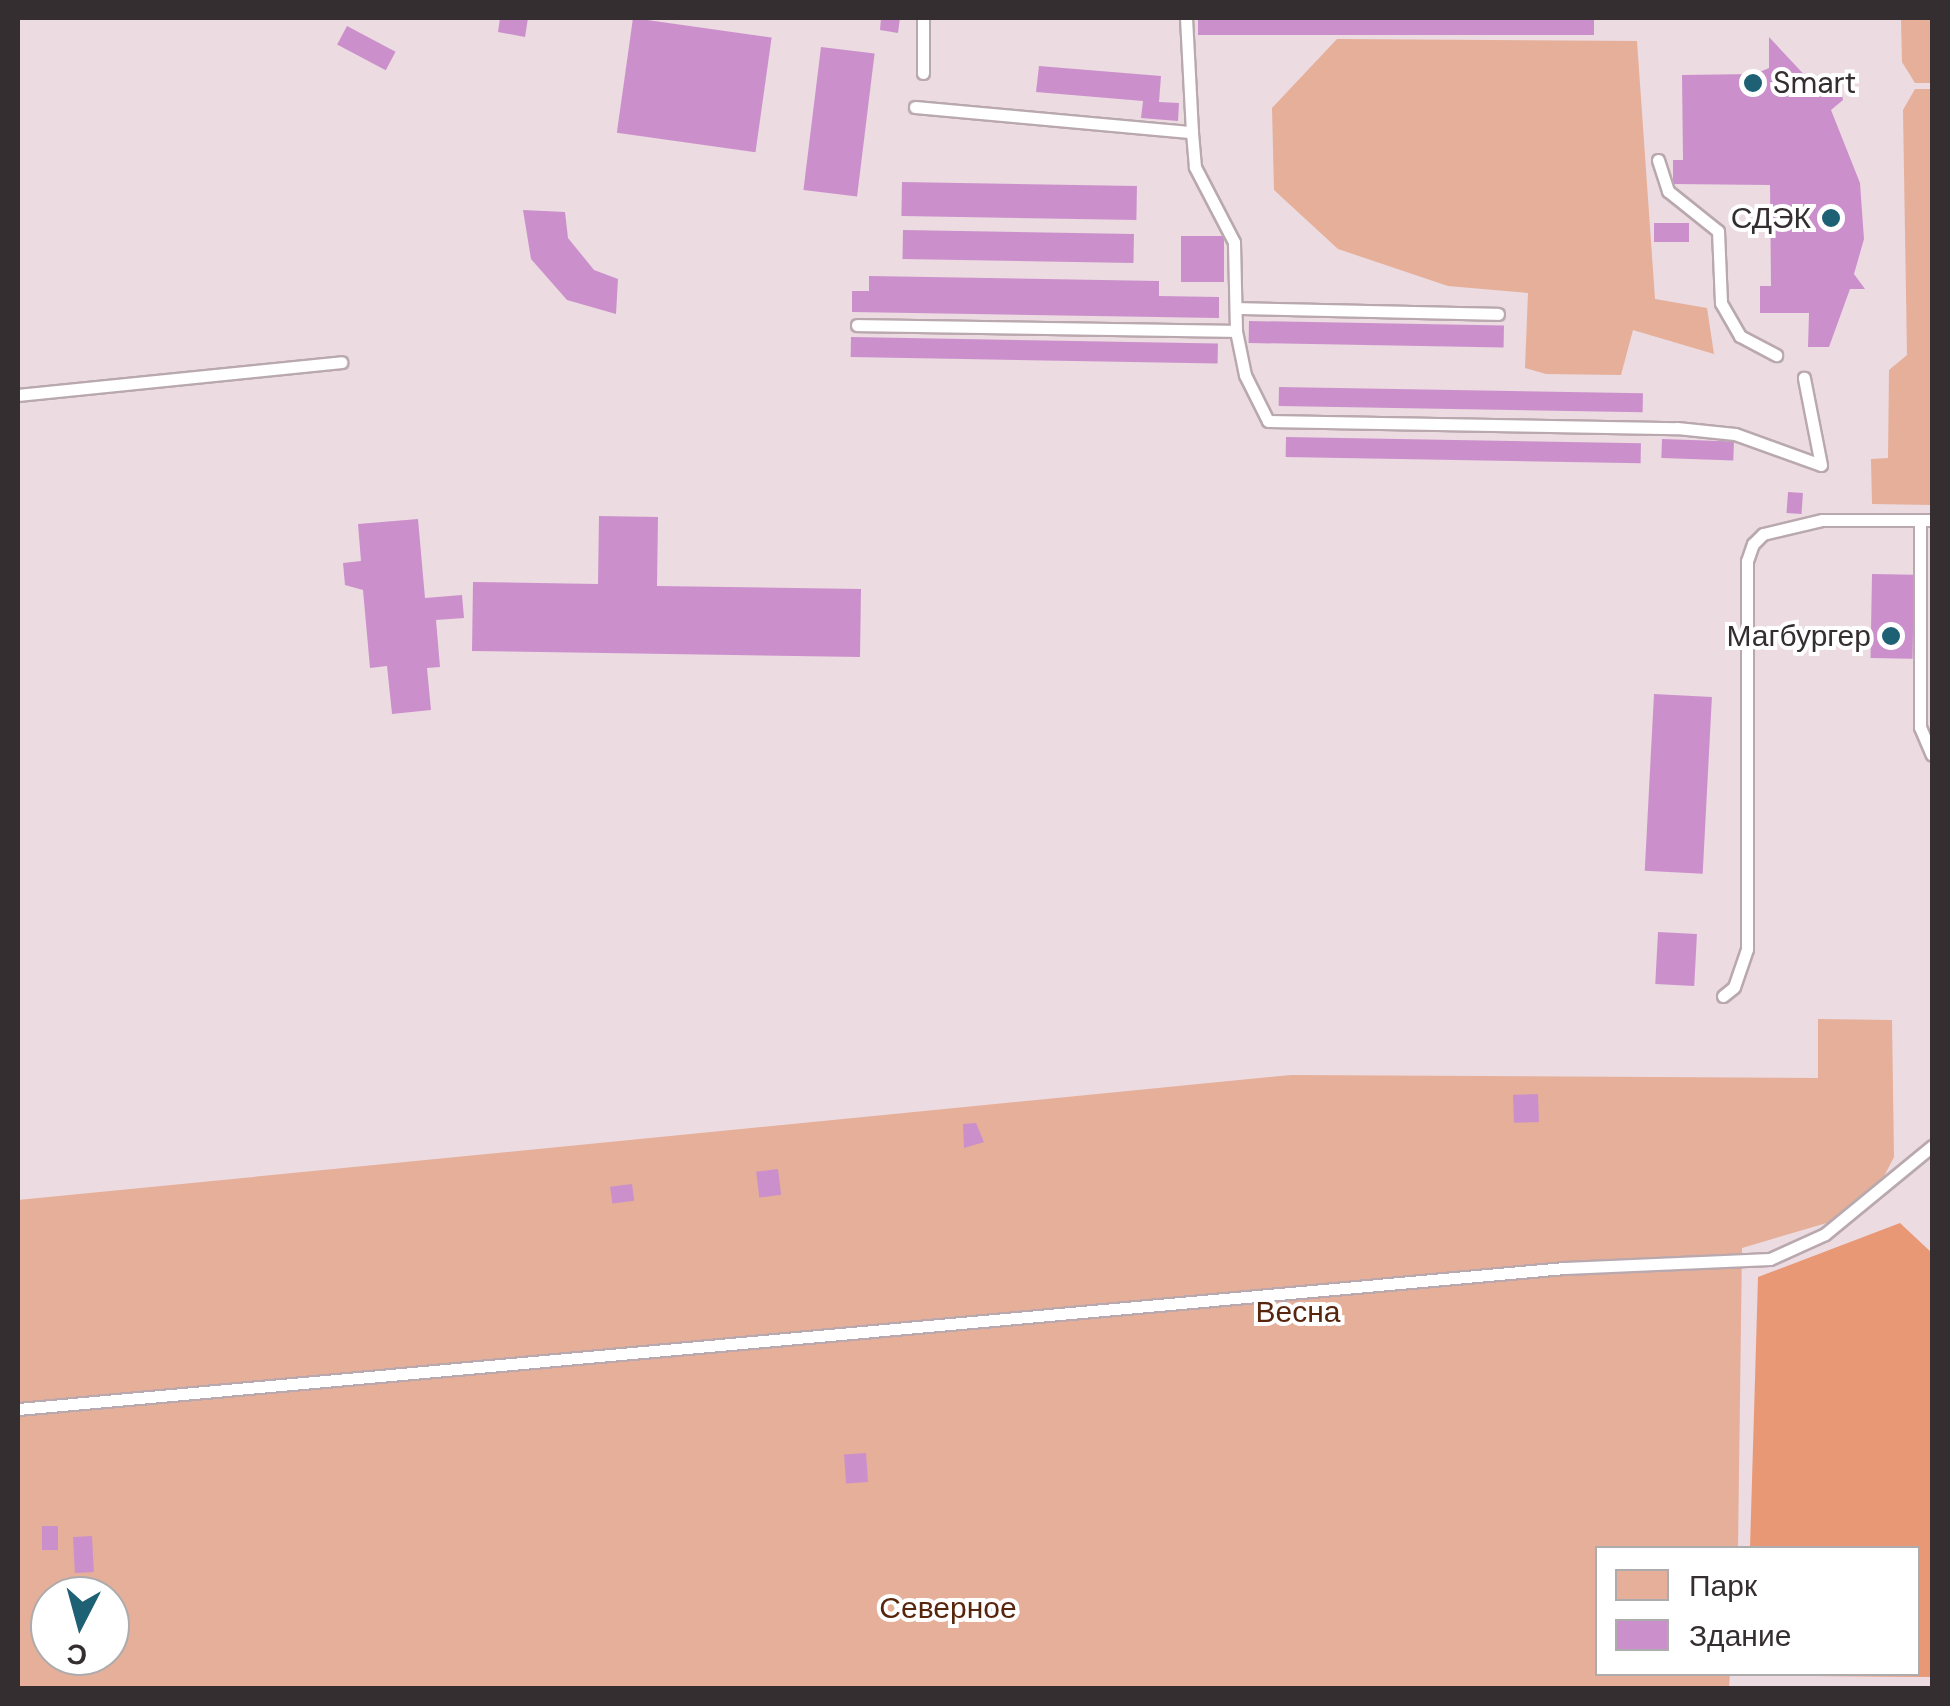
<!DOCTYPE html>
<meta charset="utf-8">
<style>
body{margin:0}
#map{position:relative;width:1950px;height:1706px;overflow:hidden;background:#ecdbe1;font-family:"DM Sans",sans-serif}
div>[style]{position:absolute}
.green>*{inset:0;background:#e5af99}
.forest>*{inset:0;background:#e99876}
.building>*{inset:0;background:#cb90cc;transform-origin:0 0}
.roads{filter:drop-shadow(2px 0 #b9a9af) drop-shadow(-2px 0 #b9a9af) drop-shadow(0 2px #b9a9af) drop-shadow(0 -2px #b9a9af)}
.service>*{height:11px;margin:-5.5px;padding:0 5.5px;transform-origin:5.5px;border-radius:5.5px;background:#fff}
.dots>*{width:28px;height:28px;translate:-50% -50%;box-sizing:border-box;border:5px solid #fff;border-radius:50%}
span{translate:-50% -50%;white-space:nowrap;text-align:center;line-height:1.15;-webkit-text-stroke:8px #fff;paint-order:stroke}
.poi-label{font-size:30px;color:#352e31}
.left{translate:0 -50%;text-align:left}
.right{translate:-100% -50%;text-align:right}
.park-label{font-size:30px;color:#58250d}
.frame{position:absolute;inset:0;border:20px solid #352e31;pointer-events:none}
.legend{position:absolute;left:1595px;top:1546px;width:325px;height:130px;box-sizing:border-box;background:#fff;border:2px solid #aeabad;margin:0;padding:12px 18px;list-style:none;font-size:30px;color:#352e31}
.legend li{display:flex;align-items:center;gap:20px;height:50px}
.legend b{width:50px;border:2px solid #aeabad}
.north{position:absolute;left:30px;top:1576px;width:100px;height:100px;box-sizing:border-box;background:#fff;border:2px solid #aeabad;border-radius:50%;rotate:186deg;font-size:28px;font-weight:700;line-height:40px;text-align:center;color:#352e31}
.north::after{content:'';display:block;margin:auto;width:35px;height:45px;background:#1e6074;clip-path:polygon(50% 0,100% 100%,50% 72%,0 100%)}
</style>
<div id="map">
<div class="green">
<div style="clip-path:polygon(1901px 18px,1932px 18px,1932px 83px,1915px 83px,1902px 62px)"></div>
<div style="clip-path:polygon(1337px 39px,1637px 41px,1655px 299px,1707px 308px,1714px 354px,1633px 330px,1621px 375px,1546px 374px,1525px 368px,1528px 293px,1448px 286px,1338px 249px,1274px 190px,1272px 108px)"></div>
<div style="clip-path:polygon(1915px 89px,1932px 89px,1932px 505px,1872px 504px,1871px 459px,1888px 458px,1889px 370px,1907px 355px,1903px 110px)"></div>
<div style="clip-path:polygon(evenodd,1818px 1019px,1892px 1020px,1894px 1157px,1881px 1182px,1830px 1222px,1742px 1248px,1738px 1548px,1598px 1548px,1598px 1674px,1730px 1674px,1729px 1688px,18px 1688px,18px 1200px,1291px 1075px,1818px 1078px,1818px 1019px,50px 1596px,110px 1596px,110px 1656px,50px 1656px,50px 1596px)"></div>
</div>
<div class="forest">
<div style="clip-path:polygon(1900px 1223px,1932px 1253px,1932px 1677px,1814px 1676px,1918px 1674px,1918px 1548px,1750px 1548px,1758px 1277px)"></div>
</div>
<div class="building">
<div style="clip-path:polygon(500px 18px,528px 18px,525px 37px,498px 32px)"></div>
<div style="left:633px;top:18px;width:140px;height:116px;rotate:8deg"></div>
<div style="clip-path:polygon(881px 18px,900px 18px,898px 33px,880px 30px)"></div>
<div style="left:1198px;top:18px;width:396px;height:17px"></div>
<div style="left:347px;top:26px;width:55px;height:21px;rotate:28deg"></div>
<div style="clip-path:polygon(1769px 37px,1811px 82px,1827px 75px,1840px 83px,1843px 100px,1831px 110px,1860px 183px,1864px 239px,1854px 274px,1865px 289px,1850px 289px,1829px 347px,1808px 347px,1809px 313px,1760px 313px,1760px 286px,1771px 286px,1770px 185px,1673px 184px,1673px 160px,1683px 160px,1682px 75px,1755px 74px,1769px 68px)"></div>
<div style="left:821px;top:47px;width:54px;height:144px;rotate:7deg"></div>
<div style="clip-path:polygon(1039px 66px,1161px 76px,1159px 102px,1179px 103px,1178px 121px,1141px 118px,1143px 101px,1036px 92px)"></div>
<div style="left:902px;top:182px;width:235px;height:34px;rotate:1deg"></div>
<div style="clip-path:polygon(523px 210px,565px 212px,568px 238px,594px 270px,618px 279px,616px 314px,567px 300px,531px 259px)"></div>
<div style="left:1654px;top:223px;width:35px;height:19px"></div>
<div style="left:903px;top:230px;width:231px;height:29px;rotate:1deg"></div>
<div style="left:1181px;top:236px;width:43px;height:46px"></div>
<div style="clip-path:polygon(869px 276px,1159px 281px,1159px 296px,1219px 297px,1219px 318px,852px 312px,852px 291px,869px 291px)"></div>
<div style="left:1249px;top:321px;width:255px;height:22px;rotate:1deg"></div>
<div style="left:851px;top:337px;width:367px;height:20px;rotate:1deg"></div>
<div style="left:1279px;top:387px;width:364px;height:19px;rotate:1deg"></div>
<div style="left:1286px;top:437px;width:355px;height:20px;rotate:1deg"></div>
<div style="left:1662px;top:439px;width:72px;height:19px;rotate:2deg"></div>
<div style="left:1788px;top:492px;width:15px;height:21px;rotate:4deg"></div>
<div style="clip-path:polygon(599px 516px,658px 517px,657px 586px,861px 589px,860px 657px,472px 651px,473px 582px,598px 584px)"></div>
<div style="clip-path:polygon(418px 519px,425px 598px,462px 595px,464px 618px,436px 620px,440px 667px,427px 668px,431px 710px,392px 714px,387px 666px,370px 668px,363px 590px,345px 585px,343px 563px,361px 561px,358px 524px)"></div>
<div style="left:1872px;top:574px;width:42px;height:84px;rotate:1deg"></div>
<div style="left:1654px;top:694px;width:58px;height:177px;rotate:3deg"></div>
<div style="left:1658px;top:932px;width:39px;height:52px;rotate:3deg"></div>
<div style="left:1538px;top:1094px;width:28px;height:25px;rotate:88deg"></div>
<div style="clip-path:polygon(976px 1123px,984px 1142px,964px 1148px,963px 1124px)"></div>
<div style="left:778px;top:1169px;width:26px;height:22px;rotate:83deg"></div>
<div style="left:632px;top:1184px;width:17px;height:22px;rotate:83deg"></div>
<div style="left:866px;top:1453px;width:29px;height:22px;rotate:86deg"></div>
<div style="left:42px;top:1526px;width:16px;height:24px"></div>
<div style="left:92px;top:1536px;width:36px;height:19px;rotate:87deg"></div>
</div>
<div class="roads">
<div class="service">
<div style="left:923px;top:18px;width:55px;rotate:90deg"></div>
<div style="left:915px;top:107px;width:278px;rotate:5.2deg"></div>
<div style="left:1192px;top:132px;width:114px;rotate:-93deg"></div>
<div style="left:1658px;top:160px;width:33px;rotate:72deg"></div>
<div style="left:1668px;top:191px;width:64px;rotate:38.7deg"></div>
<div style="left:1718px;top:231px;width:72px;rotate:87.6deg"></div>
<div style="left:1721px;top:303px;width:38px;rotate:60deg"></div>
<div style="left:1740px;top:336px;width:41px;rotate:27.8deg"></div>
<div style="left:1237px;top:308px;width:261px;rotate:1.3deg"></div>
<div style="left:857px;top:325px;width:379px;rotate:0.9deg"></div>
<div style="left:1236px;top:331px;width:89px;rotate:-91.3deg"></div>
<div style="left:1234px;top:242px;width:85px;rotate:-117.5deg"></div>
<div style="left:1195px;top:167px;width:35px;rotate:-95deg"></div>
<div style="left:1236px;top:331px;width:45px;rotate:78.4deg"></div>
<div style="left:1245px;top:375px;width:51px;rotate:63.4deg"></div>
<div style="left:1268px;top:421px;width:409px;rotate:1deg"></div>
<div style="left:1677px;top:428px;width:58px;rotate:5.9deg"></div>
<div style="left:1735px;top:434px;width:91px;rotate:19.8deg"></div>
<div style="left:1821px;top:465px;width:89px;rotate:-101.1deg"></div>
<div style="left:18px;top:395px;width:325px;rotate:-5.8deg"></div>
<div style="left:1920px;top:520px;width:207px;rotate:90deg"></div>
<div style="left:1920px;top:727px;width:30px;rotate:67deg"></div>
<div style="left:1723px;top:996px;width:14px;rotate:-39deg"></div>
<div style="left:1734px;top:987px;width:40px;rotate:-71.1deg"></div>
<div style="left:1747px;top:949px;width:388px;rotate:-90deg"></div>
<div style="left:1747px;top:561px;width:18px;rotate:-71deg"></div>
<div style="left:1753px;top:544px;width:14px;rotate:-45deg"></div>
<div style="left:1763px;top:534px;width:61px;rotate:-13.3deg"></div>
<div style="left:1822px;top:520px;width:110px"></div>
<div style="left:18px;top:1409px;width:1553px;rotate:-5.21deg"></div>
<div style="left:1565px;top:1268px;width:205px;rotate:-2.5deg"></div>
<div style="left:1770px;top:1259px;width:60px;rotate:-24.4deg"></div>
<div style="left:1825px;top:1234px;width:139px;rotate:-39.4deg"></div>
</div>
</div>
<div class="dots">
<div style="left:1753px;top:83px;background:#1e6074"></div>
<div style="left:1831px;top:218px;background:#1e6074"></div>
<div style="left:1891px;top:636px;background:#1e6074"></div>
</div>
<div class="poi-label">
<span class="left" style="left:1773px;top:83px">Smart</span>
<span class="right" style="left:1811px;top:218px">СДЭК</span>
<span class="right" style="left:1871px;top:636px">Магбургер</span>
</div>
<div class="park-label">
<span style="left:1298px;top:1312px">Весна</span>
<span style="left:948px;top:1608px">Северное</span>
</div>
<div class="frame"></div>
<ul class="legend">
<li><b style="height:28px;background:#e5af99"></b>Парк</li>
<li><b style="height:28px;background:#cb90cc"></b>Здание</li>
</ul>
<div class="north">С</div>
</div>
